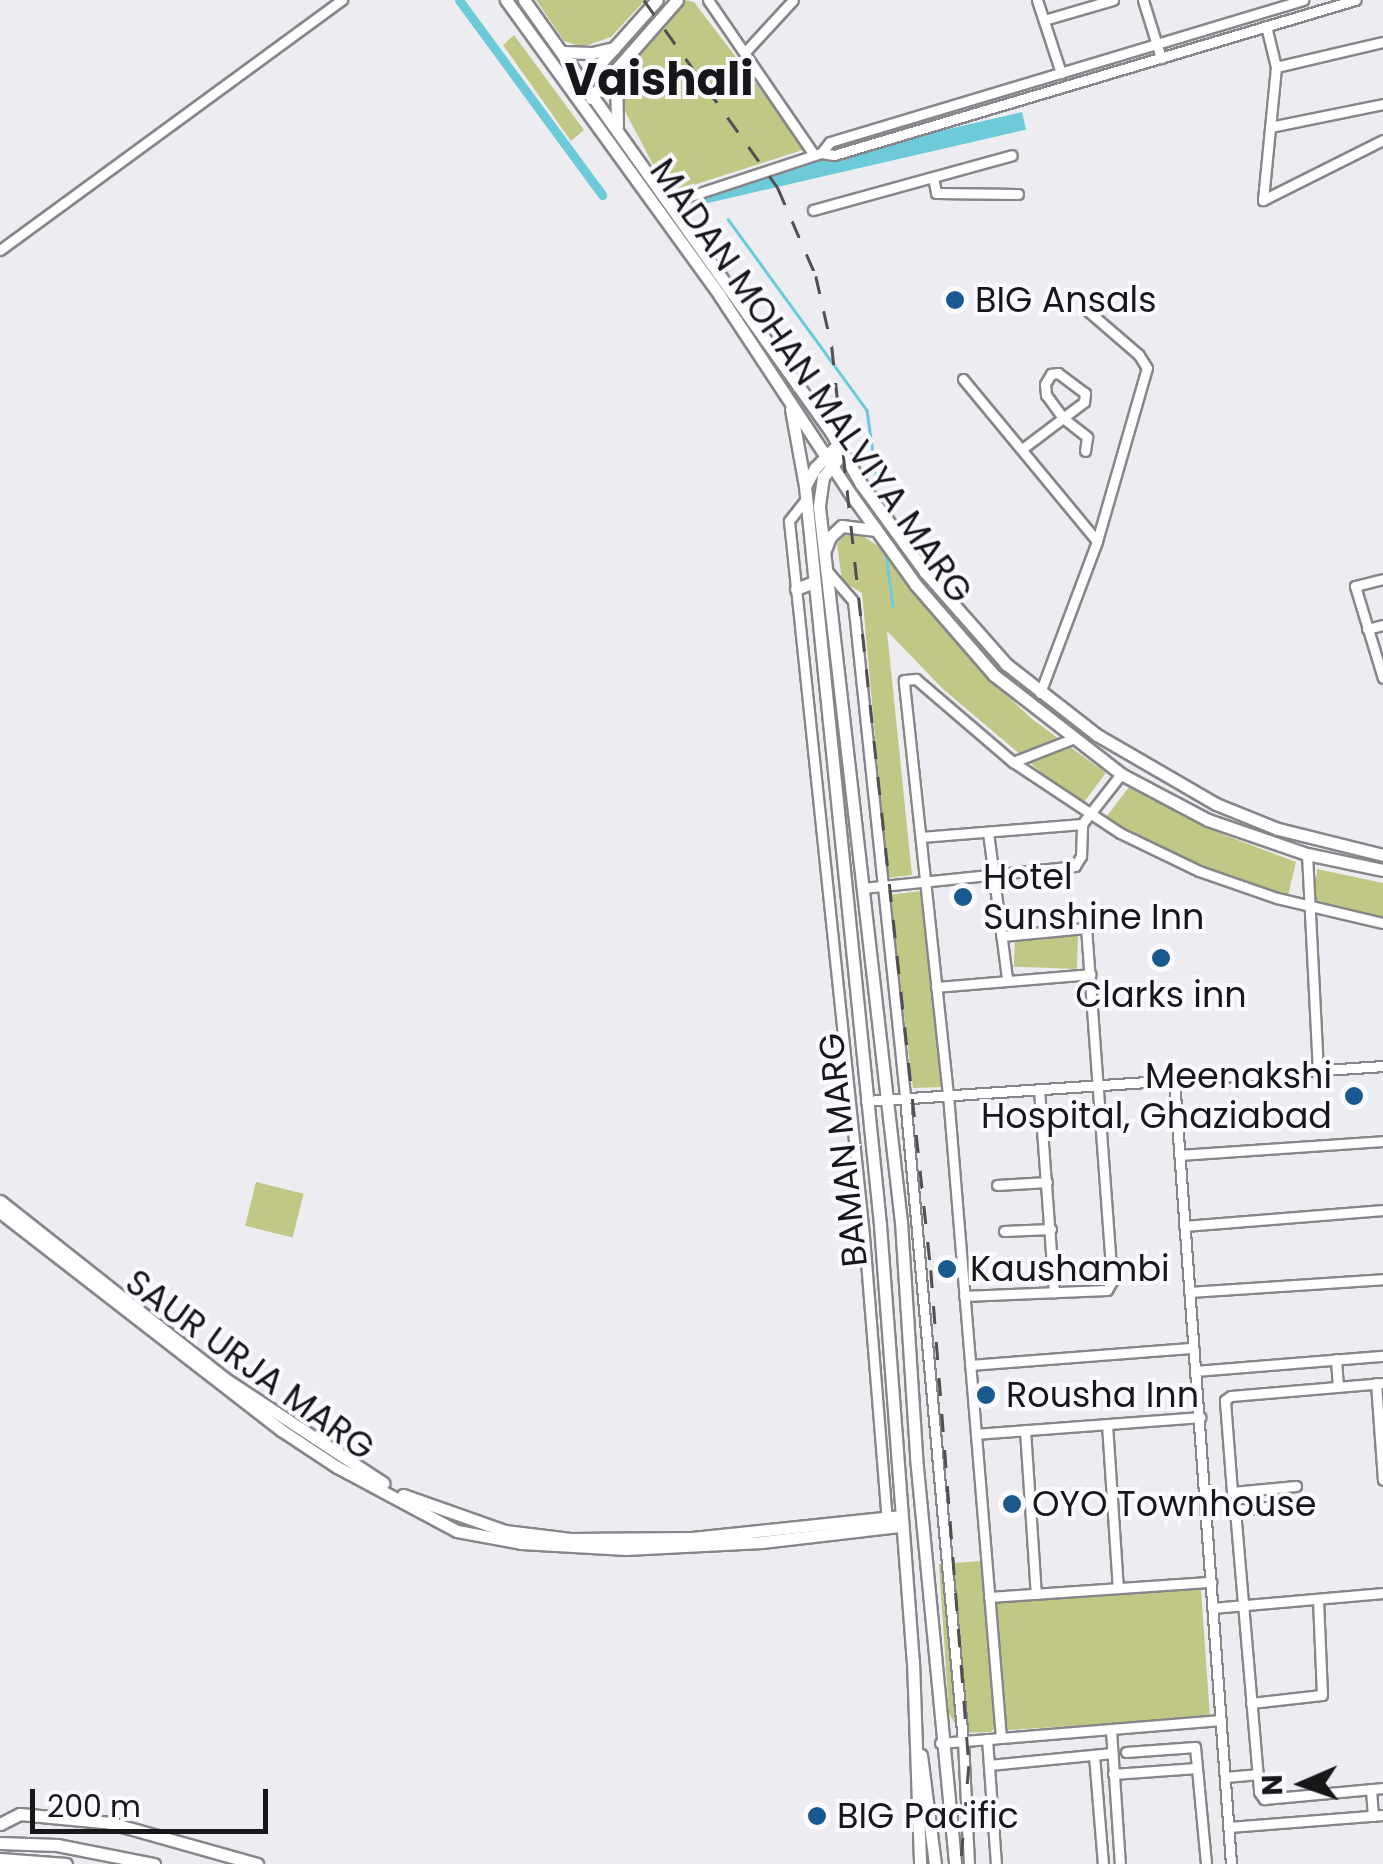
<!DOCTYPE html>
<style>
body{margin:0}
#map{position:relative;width:1383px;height:1864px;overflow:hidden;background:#ededf1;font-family:Poppins,sans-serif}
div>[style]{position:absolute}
.green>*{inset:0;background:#c1c885;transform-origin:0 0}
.water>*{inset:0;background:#6dcbd9;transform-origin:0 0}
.stream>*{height:2.5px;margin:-1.25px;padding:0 1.25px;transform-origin:1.25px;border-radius:1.25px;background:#6dcbd9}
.canal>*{height:9px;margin:-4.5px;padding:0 4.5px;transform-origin:4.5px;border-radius:4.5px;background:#6dcbd9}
.roads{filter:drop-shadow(2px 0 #87878b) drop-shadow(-2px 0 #87878b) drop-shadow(0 2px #87878b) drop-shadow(0 -2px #87878b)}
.street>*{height:9px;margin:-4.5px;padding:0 4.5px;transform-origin:4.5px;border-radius:4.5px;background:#fff}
.secondary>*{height:11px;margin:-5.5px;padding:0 5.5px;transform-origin:5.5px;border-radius:5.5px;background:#fff}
.rail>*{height:2.5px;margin-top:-1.25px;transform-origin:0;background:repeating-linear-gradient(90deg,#505052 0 18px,transparent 0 36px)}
.dots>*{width:28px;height:28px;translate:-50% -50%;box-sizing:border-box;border:5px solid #fafaff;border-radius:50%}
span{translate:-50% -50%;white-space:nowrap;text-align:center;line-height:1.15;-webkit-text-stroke:8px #fafaff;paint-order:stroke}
.poi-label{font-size:35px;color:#171719}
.left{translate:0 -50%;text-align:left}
.right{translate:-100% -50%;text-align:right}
.street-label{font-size:35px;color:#171719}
.district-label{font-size:45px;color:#171719;font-weight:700}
.north{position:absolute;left:1253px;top:1734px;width:100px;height:100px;-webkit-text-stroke:8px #fafaff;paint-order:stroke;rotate:268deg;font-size:28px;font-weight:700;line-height:40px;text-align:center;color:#171719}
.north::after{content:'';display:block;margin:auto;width:35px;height:45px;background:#171719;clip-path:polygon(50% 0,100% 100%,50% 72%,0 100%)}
.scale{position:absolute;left:30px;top:1789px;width:238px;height:45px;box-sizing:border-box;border:5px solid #171719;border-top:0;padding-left:12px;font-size:30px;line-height:35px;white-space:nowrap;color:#171719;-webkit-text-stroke:8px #fafaff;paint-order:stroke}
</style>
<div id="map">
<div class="green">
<div style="clip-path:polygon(536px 0,645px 0,611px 37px,582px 47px,564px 41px)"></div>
<div style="clip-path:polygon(685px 0,694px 2px,806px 149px,668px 193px,619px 100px,634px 57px)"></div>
<div style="clip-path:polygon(514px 35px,584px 130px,571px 141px,503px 45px)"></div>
<div style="clip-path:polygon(857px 532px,881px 548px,978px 668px,1032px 719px,1106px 773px,1081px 806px,943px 689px,887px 631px,912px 875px,888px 878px,862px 593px,842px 581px,837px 544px,846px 534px)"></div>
<div style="clip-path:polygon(1129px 787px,1222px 834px,1296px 862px,1287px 900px,1149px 845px,1104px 820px)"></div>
<div style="clip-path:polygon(1317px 869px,1383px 883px,1383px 922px,1313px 907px)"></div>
<div style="clip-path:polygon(920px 891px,934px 1006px,943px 1087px,913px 1088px,889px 895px)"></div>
<div style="left:1078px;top:936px;width:33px;height:63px;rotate:92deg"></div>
<div style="left:256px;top:1182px;width:49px;height:45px;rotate:14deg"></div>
<div style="clip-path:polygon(981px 1561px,995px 1728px,991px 1732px,961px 1733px,949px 1714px,939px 1564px)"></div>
<div style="clip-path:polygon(1201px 1589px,1210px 1718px,1008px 1730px,1001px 1720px,991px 1603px)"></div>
</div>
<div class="water">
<div style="left:1022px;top:112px;width:18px;height:344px;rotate:77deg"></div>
</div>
<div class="stream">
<div style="left:728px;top:219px;width:236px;rotate:54deg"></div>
<div style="left:867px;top:410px;width:72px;rotate:82deg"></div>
<div style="left:886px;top:553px;width:53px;rotate:82.5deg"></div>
</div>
<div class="canal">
<div style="left:459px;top:0;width:242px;rotate:53.7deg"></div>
</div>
<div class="roads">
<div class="street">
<div style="left:708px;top:0;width:188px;rotate:55.6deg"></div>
<div style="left:1037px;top:0;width:77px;rotate:71.8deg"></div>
<div style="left:1143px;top:0;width:61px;rotate:72.8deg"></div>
<div style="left:1044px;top:20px;width:72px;rotate:-16.2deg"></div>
<div style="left:1266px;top:26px;width:42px;rotate:76.3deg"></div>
<div style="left:1276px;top:67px;width:134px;rotate:95.6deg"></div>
<div style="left:1263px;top:200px;width:134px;rotate:-26.6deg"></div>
<div style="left:746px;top:51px;width:69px;rotate:-47.3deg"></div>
<div style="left:1276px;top:67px;width:110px;rotate:-13.2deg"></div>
<div style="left:1270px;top:127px;width:115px;rotate:-11.5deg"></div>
<div style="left:821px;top:153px;width:14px;rotate:-51deg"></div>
<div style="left:830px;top:142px;width:494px;rotate:-16.7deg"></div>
<div style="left:933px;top:177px;width:16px;rotate:79deg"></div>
<div style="left:936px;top:193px;width:82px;rotate:0.7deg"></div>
<div style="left:669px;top:203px;width:160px;rotate:-18.2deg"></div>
<div style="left:821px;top:153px;width:13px;rotate:9deg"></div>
<div style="left:834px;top:155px;width:544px;rotate:-16.57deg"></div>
<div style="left:813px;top:210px;width:206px;rotate:-15.4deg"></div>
<div style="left:0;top:250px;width:424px;rotate:-36.2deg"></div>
<div style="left:963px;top:379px;width:210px;rotate:50.4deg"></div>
<div style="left:1022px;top:449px;width:51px;rotate:-37.1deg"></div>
<div style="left:1063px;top:418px;width:29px;rotate:-126deg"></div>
<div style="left:1046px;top:395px;width:11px;rotate:-95deg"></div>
<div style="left:1045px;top:384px;width:12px;rotate:-59deg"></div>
<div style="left:1051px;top:374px;width:7px;rotate:-8deg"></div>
<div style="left:1058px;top:373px;width:34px;rotate:37deg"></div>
<div style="left:1085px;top:393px;width:9px;rotate:96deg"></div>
<div style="left:1084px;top:402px;width:26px;rotate:143deg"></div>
<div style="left:1063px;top:418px;width:31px;rotate:38deg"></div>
<div style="left:1087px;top:437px;width:14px;rotate:98deg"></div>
<div style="left:806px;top:499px;width:28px;rotate:128deg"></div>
<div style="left:789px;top:521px;width:719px;rotate:84.01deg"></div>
<div style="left:864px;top:1236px;width:285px;rotate:85.4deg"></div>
<div style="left:828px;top:572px;width:38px;rotate:49deg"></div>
<div style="left:853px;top:601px;width:500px;rotate:84deg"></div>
<div style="left:905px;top:1098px;width:646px;rotate:84.85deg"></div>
<div style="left:963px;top:1741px;width:123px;rotate:87.2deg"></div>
<div style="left:1383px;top:579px;width:29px;rotate:166deg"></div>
<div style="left:1355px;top:586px;width:96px;rotate:73.1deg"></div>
<div style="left:1367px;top:629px;width:16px;rotate:-14deg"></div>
<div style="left:1040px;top:693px;width:162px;rotate:-69.4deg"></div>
<div style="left:1097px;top:541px;width:180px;rotate:-73.9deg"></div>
<div style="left:1147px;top:368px;width:15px;rotate:-122deg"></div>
<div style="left:1139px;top:355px;width:66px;rotate:-139.3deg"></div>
<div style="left:1013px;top:762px;width:63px;rotate:-21.3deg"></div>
<div style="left:988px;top:832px;width:148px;rotate:82.6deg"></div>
<div style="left:921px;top:837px;width:162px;rotate:-4.6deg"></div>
<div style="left:1082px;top:824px;width:63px;rotate:-52deg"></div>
<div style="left:1307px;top:854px;width:217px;rotate:87.1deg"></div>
<div style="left:863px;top:888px;width:213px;rotate:-5.9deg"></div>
<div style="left:1075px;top:866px;width:12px;rotate:-59deg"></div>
<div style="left:1081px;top:856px;width:32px;rotate:-88deg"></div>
<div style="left:936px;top:987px;width:155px;rotate:-4.8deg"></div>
<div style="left:1174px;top:1080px;width:786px;rotate:85.84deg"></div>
<div style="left:1039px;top:1089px;width:204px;rotate:85.8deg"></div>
<div style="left:866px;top:1101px;width:518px;rotate:-3.87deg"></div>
<div style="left:1179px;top:1155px;width:204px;rotate:-3.9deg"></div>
<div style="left:997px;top:1185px;width:50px;rotate:-3.4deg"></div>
<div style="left:1184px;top:1226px;width:200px;rotate:-4.6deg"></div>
<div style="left:1004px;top:1231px;width:47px;rotate:-2.4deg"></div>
<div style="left:1189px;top:1292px;width:194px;rotate:-3.8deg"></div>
<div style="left:964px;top:1296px;width:143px;rotate:-2.4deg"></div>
<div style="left:1107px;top:1290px;width:10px;rotate:-61deg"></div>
<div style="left:1112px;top:1281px;width:354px;rotate:-94.2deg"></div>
<div style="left:1086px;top:928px;width:85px;rotate:174.6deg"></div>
<div style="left:1336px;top:1359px;width:27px;rotate:86deg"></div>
<div style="left:970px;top:1365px;width:224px;rotate:-4.4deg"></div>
<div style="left:1195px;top:1371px;width:189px;rotate:-4.6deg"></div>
<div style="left:1376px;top:1383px;width:97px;rotate:85.9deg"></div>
<div style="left:1107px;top:1424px;width:164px;rotate:86.2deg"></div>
<div style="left:1025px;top:1430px;width:164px;rotate:86.2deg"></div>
<div style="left:976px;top:1434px;width:225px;rotate:-4.3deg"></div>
<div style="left:1296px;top:1486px;width:64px;rotate:174.6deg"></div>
<div style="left:1232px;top:1492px;width:92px;rotate:-94.4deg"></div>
<div style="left:1225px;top:1400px;width:7px;rotate:-34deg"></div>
<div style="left:1231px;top:1396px;width:153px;rotate:-4.9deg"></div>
<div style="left:1301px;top:1504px;width:66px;rotate:174.8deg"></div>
<div style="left:1235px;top:1510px;width:283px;rotate:85.1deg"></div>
<div style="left:1259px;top:1792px;width:9px;rotate:54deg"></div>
<div style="left:1264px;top:1799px;width:120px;rotate:-5.3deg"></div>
<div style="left:989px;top:1597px;width:223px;rotate:-3.9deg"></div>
<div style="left:1212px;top:1608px;width:172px;rotate:-5deg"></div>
<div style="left:1251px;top:1703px;width:71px;rotate:-6.4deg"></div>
<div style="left:1322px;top:1695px;width:96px;rotate:-92.4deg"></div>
<div style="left:1111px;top:1730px;width:134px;rotate:86.2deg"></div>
<div style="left:1001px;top:1738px;width:645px;rotate:-94.71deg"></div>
<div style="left:948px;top:1095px;width:417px;rotate:-96.1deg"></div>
<div style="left:904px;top:680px;width:12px;rotate:-5deg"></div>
<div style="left:916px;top:679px;width:128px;rotate:40.6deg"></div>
<div style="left:1013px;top:762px;width:128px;rotate:33.6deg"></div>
<div style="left:1120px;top:833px;width:88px;rotate:25.7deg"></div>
<div style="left:1199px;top:871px;width:83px;rotate:19.1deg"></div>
<div style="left:1277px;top:898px;width:109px;rotate:13.3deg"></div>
<div style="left:987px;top:1739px;width:125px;rotate:85.9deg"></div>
<div style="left:940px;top:1743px;width:282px;rotate:-4.7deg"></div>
<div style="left:1126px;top:1752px;width:69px;rotate:-4.1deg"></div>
<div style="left:1195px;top:1747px;width:118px;rotate:84.6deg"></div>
<div style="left:1094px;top:1755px;width:109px;rotate:85.3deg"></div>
<div style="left:989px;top:1765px;width:124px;rotate:-5.6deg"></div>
<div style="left:1113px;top:1774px;width:84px;rotate:-4.1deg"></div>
<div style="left:1225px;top:1777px;width:32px;rotate:-5deg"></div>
<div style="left:1371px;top:1789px;width:27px;rotate:86deg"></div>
<div style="left:1229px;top:1827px;width:154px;rotate:-4.5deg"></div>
</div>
<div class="secondary">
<div style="left:506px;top:0;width:365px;rotate:54.1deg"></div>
<div style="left:720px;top:296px;width:240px;rotate:56.6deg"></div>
<div style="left:852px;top:496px;width:110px;rotate:54.3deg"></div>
<div style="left:916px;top:585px;width:119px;rotate:49.1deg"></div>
<div style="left:994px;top:675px;width:161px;rotate:37.9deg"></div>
<div style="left:1121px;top:774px;width:98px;rotate:27.9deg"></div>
<div style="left:1208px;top:820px;width:105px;rotate:19deg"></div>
<div style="left:1307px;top:854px;width:78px;rotate:11.9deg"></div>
<div style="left:524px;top:0;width:530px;rotate:54.6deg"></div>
<div style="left:831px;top:432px;width:60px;rotate:60deg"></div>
<div style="left:861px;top:484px;width:109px;rotate:54deg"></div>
<div style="left:925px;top:572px;width:123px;rotate:48.6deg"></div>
<div style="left:1006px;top:664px;width:115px;rotate:38deg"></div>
<div style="left:1097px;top:735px;width:138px;rotate:30.1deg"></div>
<div style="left:1216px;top:804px;width:67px;rotate:22deg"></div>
<div style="left:1278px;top:829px;width:108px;rotate:13.9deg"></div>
<div style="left:562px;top:52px;width:30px;rotate:2deg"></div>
<div style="left:592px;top:53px;width:23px;rotate:-13deg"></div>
<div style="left:580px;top:86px;width:115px;rotate:-48.2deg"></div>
<div style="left:591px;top:98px;width:130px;rotate:-48.7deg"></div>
<div style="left:617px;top:126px;width:39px;rotate:-91deg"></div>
<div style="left:616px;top:87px;width:22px;rotate:-72deg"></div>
<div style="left:791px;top:409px;width:78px;rotate:79.7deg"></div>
<div style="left:805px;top:486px;width:743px;rotate:84.2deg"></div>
<div style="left:880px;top:1225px;width:437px;rotate:85.7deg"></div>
<div style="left:913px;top:1661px;width:203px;rotate:88deg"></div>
<div style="left:841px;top:455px;width:28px;rotate:129deg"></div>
<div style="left:823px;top:477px;width:30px;rotate:98deg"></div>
<div style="left:819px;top:507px;width:720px;rotate:83.46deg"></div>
<div style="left:901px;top:1222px;width:235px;rotate:86.3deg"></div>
<div style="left:916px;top:1457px;width:409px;rotate:84.5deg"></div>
<div style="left:805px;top:486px;width:21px;rotate:-61deg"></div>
<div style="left:815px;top:468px;width:33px;rotate:-46deg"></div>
<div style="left:825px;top:550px;width:14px;rotate:-69deg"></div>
<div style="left:830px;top:537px;width:16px;rotate:-43deg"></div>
<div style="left:842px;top:526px;width:34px;rotate:7deg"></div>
<div style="left:796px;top:589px;width:19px;rotate:-21deg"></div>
<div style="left:0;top:1201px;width:285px;rotate:38.3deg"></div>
<div style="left:224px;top:1378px;width:191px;rotate:33.4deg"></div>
<div style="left:0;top:1212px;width:356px;rotate:37.8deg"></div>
<div style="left:281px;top:1430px;width:67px;rotate:33.5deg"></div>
<div style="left:337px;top:1467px;width:136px;rotate:28.1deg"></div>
<div style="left:457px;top:1531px;width:65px;rotate:10.6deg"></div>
<div style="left:521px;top:1543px;width:105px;rotate:3.3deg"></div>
<div style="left:626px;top:1549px;width:136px;rotate:-2.9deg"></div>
<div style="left:762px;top:1542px;width:140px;rotate:-6.6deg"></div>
<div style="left:403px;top:1495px;width:108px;rotate:19.4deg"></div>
<div style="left:505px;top:1531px;width:66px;rotate:6.9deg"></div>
<div style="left:571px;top:1539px;width:121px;rotate:-0.5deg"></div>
<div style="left:692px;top:1538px;width:209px;rotate:-6deg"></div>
<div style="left:921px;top:1755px;width:110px;rotate:82.7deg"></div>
<div style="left:0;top:1824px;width:22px;rotate:-27deg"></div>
<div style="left:20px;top:1814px;width:91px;rotate:5.6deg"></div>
<div style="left:111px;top:1823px;width:152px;rotate:15.7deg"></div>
<div style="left:0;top:1843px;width:57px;rotate:2deg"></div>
<div style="left:57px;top:1845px;width:99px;rotate:11.1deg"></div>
<div style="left:0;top:1859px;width:66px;rotate:4.3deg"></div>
</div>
</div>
<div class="rail">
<div style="left:644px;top:0;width:231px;rotate:54.5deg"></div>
<div style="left:778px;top:188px;width:96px;rotate:66.6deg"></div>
<div style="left:816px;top:276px;width:73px;rotate:77.3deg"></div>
<div style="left:832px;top:347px;width:928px;rotate:83.88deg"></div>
<div style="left:931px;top:1270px;width:497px;rotate:85.6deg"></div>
<div style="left:969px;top:1766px;width:98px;rotate:94.7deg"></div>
</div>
<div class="dots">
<div style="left:955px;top:300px;background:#19598f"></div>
<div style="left:963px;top:897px;background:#19598f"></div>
<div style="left:1161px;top:958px;background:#19598f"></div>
<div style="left:1354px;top:1096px;background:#19598f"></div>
<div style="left:947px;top:1269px;background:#19598f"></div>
<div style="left:986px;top:1395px;background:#19598f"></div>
<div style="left:1012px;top:1504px;background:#19598f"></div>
<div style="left:817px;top:1816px;background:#19598f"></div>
</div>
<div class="poi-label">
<span class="left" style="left:975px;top:300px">BIG Ansals</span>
<span class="left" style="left:983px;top:897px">Hotel<br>Sunshine Inn</span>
<span style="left:1161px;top:995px">Clarks inn</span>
<span class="right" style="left:1332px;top:1096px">Meenakshi<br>Hospital, Ghaziabad</span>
<span class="left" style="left:970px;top:1269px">Kaushambi</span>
<span class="left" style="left:1006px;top:1395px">Rousha Inn</span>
<span class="left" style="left:1032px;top:1504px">OYO Townhouse</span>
<span class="left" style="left:837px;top:1816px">BIG Pacific</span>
</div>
<div class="street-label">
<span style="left:811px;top:381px;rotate:55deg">MADAN MOHAN MALVIYA MARG</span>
<span style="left:843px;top:1150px;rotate:-96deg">BAMAN MARG</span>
<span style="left:250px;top:1365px;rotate:36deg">SAUR URJA MARG</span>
</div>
<div class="district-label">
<span style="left:659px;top:80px">Vaishali</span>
</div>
<div class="north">N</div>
<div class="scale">200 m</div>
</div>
